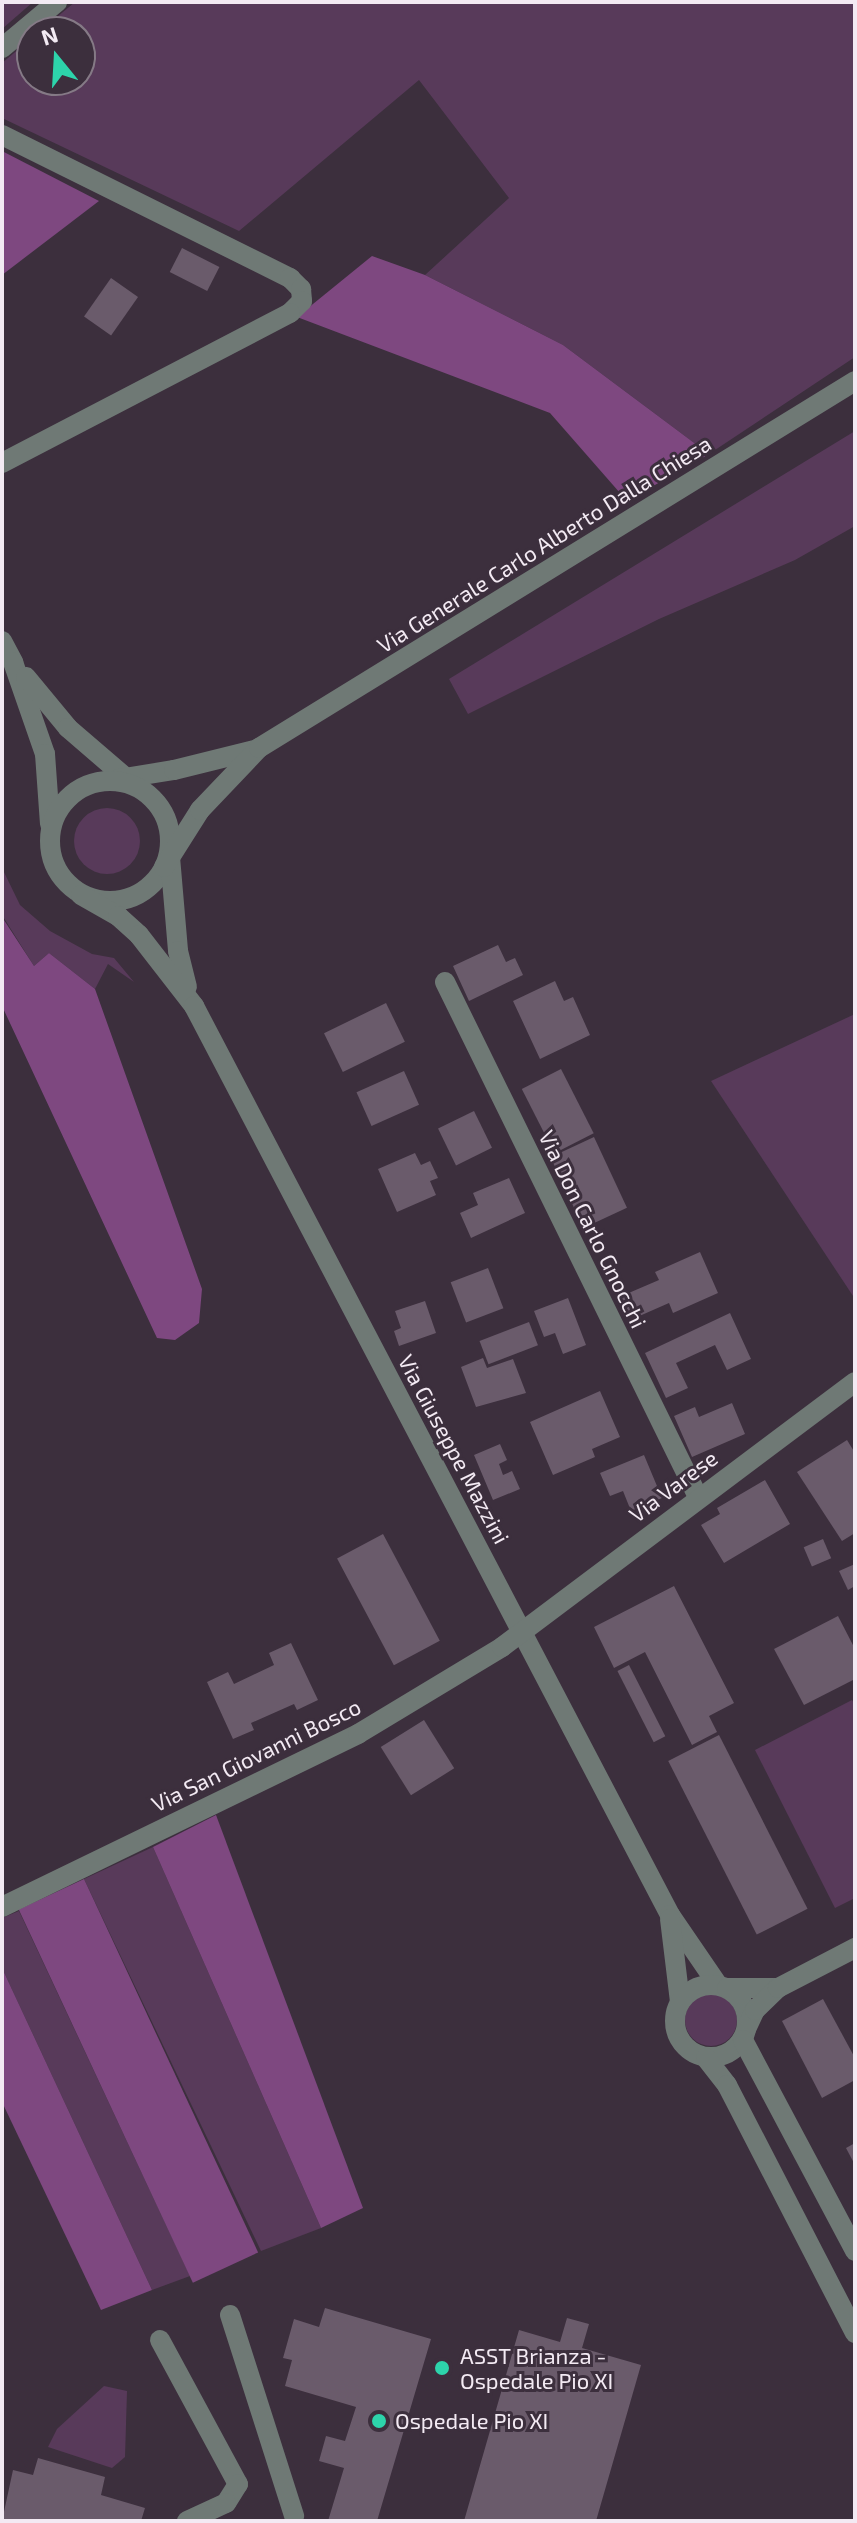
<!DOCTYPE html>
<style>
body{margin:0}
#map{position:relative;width:857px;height:2523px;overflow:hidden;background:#3c2f3d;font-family:"Exo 2",sans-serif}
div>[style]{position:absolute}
.green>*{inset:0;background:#583a5a}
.round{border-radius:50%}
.forest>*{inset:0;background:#7e4880;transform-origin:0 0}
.building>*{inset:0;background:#6a5b6b;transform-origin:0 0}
.minor>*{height:20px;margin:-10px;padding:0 10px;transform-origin:10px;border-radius:10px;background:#6f7975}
.minor>.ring{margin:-10px;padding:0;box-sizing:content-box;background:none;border:20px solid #6f7975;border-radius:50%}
.dots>*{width:22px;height:22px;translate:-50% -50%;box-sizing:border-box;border:4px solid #3c2f3d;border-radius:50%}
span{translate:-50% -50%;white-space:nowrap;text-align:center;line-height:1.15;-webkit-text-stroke:6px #3c2f3d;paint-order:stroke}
.street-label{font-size:22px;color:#f3eaf3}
.poi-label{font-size:22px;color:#f3eaf3}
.left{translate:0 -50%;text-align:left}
.frame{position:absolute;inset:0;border:4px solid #f3eaf3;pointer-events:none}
.north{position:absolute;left:16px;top:16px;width:80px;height:80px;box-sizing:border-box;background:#3c2f3d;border:2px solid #857a86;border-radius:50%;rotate:342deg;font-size:22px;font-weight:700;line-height:32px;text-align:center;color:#f3eaf3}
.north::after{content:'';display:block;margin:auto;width:28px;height:36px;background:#2dd4ab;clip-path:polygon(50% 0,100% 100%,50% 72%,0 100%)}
</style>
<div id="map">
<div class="green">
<div style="clip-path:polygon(2px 2px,33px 2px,2px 29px)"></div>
<div style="clip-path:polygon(75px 2px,855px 2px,855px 357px,709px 454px,563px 345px,425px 275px,509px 198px,419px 80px,239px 231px,2px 118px,2px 63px,32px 38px,32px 80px,80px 80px,80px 32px,39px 32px)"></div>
<div style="clip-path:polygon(855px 431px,855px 526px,795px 560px,659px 619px,468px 714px,449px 679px)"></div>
<div class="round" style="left:74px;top:808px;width:66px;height:66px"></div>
<div style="clip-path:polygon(2px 858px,2px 868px,20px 905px,50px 931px,92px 954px,114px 958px,134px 982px,108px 964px,95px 989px,49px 953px,34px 966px,2px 915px)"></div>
<div style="clip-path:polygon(855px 1014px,855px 1299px,711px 1081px)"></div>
<div style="clip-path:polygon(852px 1700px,855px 1705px,855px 1898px,835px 1908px,755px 1750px)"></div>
<div style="clip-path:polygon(153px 1847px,321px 2228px,261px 2251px,84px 1879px)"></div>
<div style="clip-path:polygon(19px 1911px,190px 2276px,152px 2290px,2px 1968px,2px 1918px)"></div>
<div class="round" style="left:685px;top:1994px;width:52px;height:52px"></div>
<div style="clip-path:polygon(104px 2386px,127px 2391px,125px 2457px,112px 2468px,48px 2447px,57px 2429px)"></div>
</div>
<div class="forest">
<div style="clip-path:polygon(2px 151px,99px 201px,2px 275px)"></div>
<div style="clip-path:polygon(372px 256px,425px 275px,563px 345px,709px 454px,627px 501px,550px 413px,297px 317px)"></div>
<div style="clip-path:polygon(2px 917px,34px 966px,49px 953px,95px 989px,202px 1289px,199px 1323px,175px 1340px,157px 1338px,2px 1006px)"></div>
<div style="clip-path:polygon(216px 1815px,363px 2208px,321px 2228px,153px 1847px)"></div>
<div style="left:84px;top:1879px;width:412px;height:72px;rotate:65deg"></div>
<div style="clip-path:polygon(2px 1968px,152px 2290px,101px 2310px,2px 2102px)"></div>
</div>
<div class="building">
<div style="left:182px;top:248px;width:42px;height:27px;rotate:27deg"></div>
<div style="left:111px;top:278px;width:33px;height:47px;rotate:35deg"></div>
<div style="clip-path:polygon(498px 945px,506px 962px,515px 958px,523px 975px,469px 1001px,453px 966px)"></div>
<div style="clip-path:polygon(555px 981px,564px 1001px,573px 997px,590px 1035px,540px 1059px,513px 1001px)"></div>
<div style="left:386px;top:1003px;width:43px;height:69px;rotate:64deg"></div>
<div style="left:561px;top:1069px;width:72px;height:44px;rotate:63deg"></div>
<div style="left:404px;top:1071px;width:37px;height:52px;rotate:66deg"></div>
<div style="left:474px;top:1111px;width:41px;height:40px;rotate:64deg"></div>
<div style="left:594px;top:1137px;width:78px;height:48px;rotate:65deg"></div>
<div style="clip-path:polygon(415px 1153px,421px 1165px,430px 1161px,438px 1178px,430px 1181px,436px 1195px,397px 1212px,378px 1169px)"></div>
<div style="clip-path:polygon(509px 1178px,525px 1213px,471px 1238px,460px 1213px,478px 1205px,473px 1193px)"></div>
<div style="clip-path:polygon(700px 1252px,718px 1293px,673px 1313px,669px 1303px,628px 1321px,617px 1298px,659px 1280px,655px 1272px)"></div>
<div style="left:488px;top:1268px;width:43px;height:40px;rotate:69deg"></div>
<div style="clip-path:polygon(568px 1298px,586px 1345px,563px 1354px,555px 1333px,544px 1337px,534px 1311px)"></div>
<div style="clip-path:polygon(425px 1301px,436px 1333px,399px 1346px,394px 1331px,401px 1328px,395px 1311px)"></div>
<div style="clip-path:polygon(730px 1313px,751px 1359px,727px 1370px,715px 1345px,676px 1363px,688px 1388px,666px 1398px,645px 1353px)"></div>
<div style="left:529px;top:1322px;width:25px;height:53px;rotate:69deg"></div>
<div style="clip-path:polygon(483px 1358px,487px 1368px,513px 1359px,526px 1393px,476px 1407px,461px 1367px)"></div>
<div style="clip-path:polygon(600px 1391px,620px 1437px,592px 1449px,595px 1457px,553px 1475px,530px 1422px)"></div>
<div style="clip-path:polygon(732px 1403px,745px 1434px,692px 1457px,674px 1416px,695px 1407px,699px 1417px)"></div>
<div style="clip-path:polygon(847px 1440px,855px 1453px,855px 1533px,842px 1541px,797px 1472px)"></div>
<div style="clip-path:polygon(500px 1444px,507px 1460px,499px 1464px,503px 1475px,512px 1471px,520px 1489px,493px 1500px,474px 1455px)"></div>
<div style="clip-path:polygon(644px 1455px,662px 1498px,631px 1511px,623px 1491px,610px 1496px,600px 1473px)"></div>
<div style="clip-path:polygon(765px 1480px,790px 1524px,724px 1563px,701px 1525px,720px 1514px,717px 1508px)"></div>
<div style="left:383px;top:1534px;width:121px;height:52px;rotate:62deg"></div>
<div style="left:823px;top:1539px;width:21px;height:21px;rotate:67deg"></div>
<div style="clip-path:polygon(855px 1564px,855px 1586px,848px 1590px,839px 1571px)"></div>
<div style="clip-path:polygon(674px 1586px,734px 1703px,709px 1716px,717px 1732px,692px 1745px,645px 1652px,614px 1668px,594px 1627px)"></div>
<div style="clip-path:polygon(838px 1616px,855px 1649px,855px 1679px,804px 1705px,774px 1649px)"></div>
<div style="clip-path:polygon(291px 1643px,318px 1700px,297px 1710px,294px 1704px,251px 1723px,254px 1730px,233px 1739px,207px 1682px,228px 1672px,234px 1684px,274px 1665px,269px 1653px)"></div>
<div style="left:629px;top:1665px;width:80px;height:13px;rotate:63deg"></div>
<div style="left:424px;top:1720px;width:57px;height:51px;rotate:58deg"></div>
<div style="left:719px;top:1735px;width:195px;height:57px;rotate:63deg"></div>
<div style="clip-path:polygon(823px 1999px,855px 2058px,855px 2080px,822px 2098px,782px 2021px)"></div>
<div style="clip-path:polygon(855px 2143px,855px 2165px,846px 2148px)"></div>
<div style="clip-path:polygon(325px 2308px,431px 2339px,377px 2521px,328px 2521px,344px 2468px,319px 2461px,326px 2436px,345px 2441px,356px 2407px,285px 2386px,292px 2360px,283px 2358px,294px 2319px,319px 2327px)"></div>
<div style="clip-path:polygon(567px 2318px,589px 2324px,582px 2348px,641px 2365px,596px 2521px,464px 2521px,519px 2330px,560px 2342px)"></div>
<div style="clip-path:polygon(38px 2458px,105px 2477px,101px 2495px,145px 2508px,141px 2521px,2px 2521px,13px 2470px,33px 2475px)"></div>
</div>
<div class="minor">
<div style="left:2px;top:48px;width:72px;rotate:-39.9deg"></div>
<div style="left:2px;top:135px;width:322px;rotate:26.4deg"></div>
<div style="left:290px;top:278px;width:16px;rotate:45deg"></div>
<div style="left:301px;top:289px;width:12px;rotate:85deg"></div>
<div style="left:302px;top:301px;width:17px;rotate:135deg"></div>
<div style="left:290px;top:313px;width:325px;rotate:152.5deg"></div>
<div style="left:2px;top:641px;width:24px;rotate:62deg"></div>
<div style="left:13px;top:662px;width:97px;rotate:70.8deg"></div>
<div style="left:45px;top:754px;width:70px;rotate:85.9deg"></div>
<div style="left:26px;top:677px;width:66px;rotate:50.5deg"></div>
<div style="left:68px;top:728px;width:86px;rotate:40.7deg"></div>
<div style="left:118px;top:779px;width:57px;rotate:-9.1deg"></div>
<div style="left:174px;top:770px;width:83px;rotate:-13.9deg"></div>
<div class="ring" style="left:50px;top:781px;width:100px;height:100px"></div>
<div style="left:170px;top:857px;width:94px;rotate:85.1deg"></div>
<div style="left:178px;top:951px;width:37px;rotate:76deg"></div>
<div style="left:164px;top:867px;width:67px;rotate:-57.7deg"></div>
<div style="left:200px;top:810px;width:86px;rotate:-46.4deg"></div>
<div style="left:259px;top:748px;width:700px;rotate:-31.62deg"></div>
<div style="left:81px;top:895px;width:43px;rotate:29.6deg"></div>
<div style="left:118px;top:916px;width:28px;rotate:42deg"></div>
<div style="left:139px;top:935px;width:90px;rotate:52.2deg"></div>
<div style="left:194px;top:1006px;width:1026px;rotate:62.36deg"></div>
<div style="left:670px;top:1915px;width:85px;rotate:55.6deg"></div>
<div style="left:445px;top:982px;width:574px;rotate:63.84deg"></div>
<div style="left:2px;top:1907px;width:396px;rotate:-25.9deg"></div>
<div style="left:358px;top:1734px;width:168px;rotate:-31.1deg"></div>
<div style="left:502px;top:1647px;width:441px;rotate:-36.9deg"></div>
<div style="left:670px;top:1919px;width:84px;rotate:83.1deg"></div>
<div class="ring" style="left:675px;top:1985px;width:52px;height:52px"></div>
<div style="left:727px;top:1988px;width:51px"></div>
<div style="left:747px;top:2027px;width:19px;rotate:-65deg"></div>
<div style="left:755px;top:2010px;width:32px;rotate:-44deg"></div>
<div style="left:778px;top:1988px;width:87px;rotate:-27.5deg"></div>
<div style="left:743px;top:2040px;width:239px;rotate:62deg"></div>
<div style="left:706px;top:2058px;width:34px;rotate:52deg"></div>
<div style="left:727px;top:2085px;width:279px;rotate:62.7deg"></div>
<div style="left:230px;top:2315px;width:211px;rotate:72.3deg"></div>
<div style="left:160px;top:2340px;width:164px;rotate:61.6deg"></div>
<div style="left:238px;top:2484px;width:22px;rotate:122deg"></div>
<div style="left:226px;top:2503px;width:43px;rotate:155.2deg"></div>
</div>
<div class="dots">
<div style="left:442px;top:2368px;background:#2dd4ab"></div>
<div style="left:379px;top:2421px;background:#2dd4ab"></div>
</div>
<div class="street-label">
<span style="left:544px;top:544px;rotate:-32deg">Via Generale Carlo Alberto Dalla Chiesa</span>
<span style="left:593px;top:1229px;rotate:64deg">Via Don Carlo Gnocchi</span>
<span style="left:454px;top:1449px;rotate:62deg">Via Giuseppe Mazzini</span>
<span style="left:673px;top:1486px;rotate:-37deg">Via Varese</span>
<span style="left:256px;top:1755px;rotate:-26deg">Via San Giovanni Bosco</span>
</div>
<div class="poi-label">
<span class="left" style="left:460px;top:2368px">ASST Brianza -<br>Ospedale Pio XI</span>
<span class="left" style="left:395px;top:2421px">Ospedale Pio XI</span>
</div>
<div class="frame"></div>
<div class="north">N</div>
</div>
